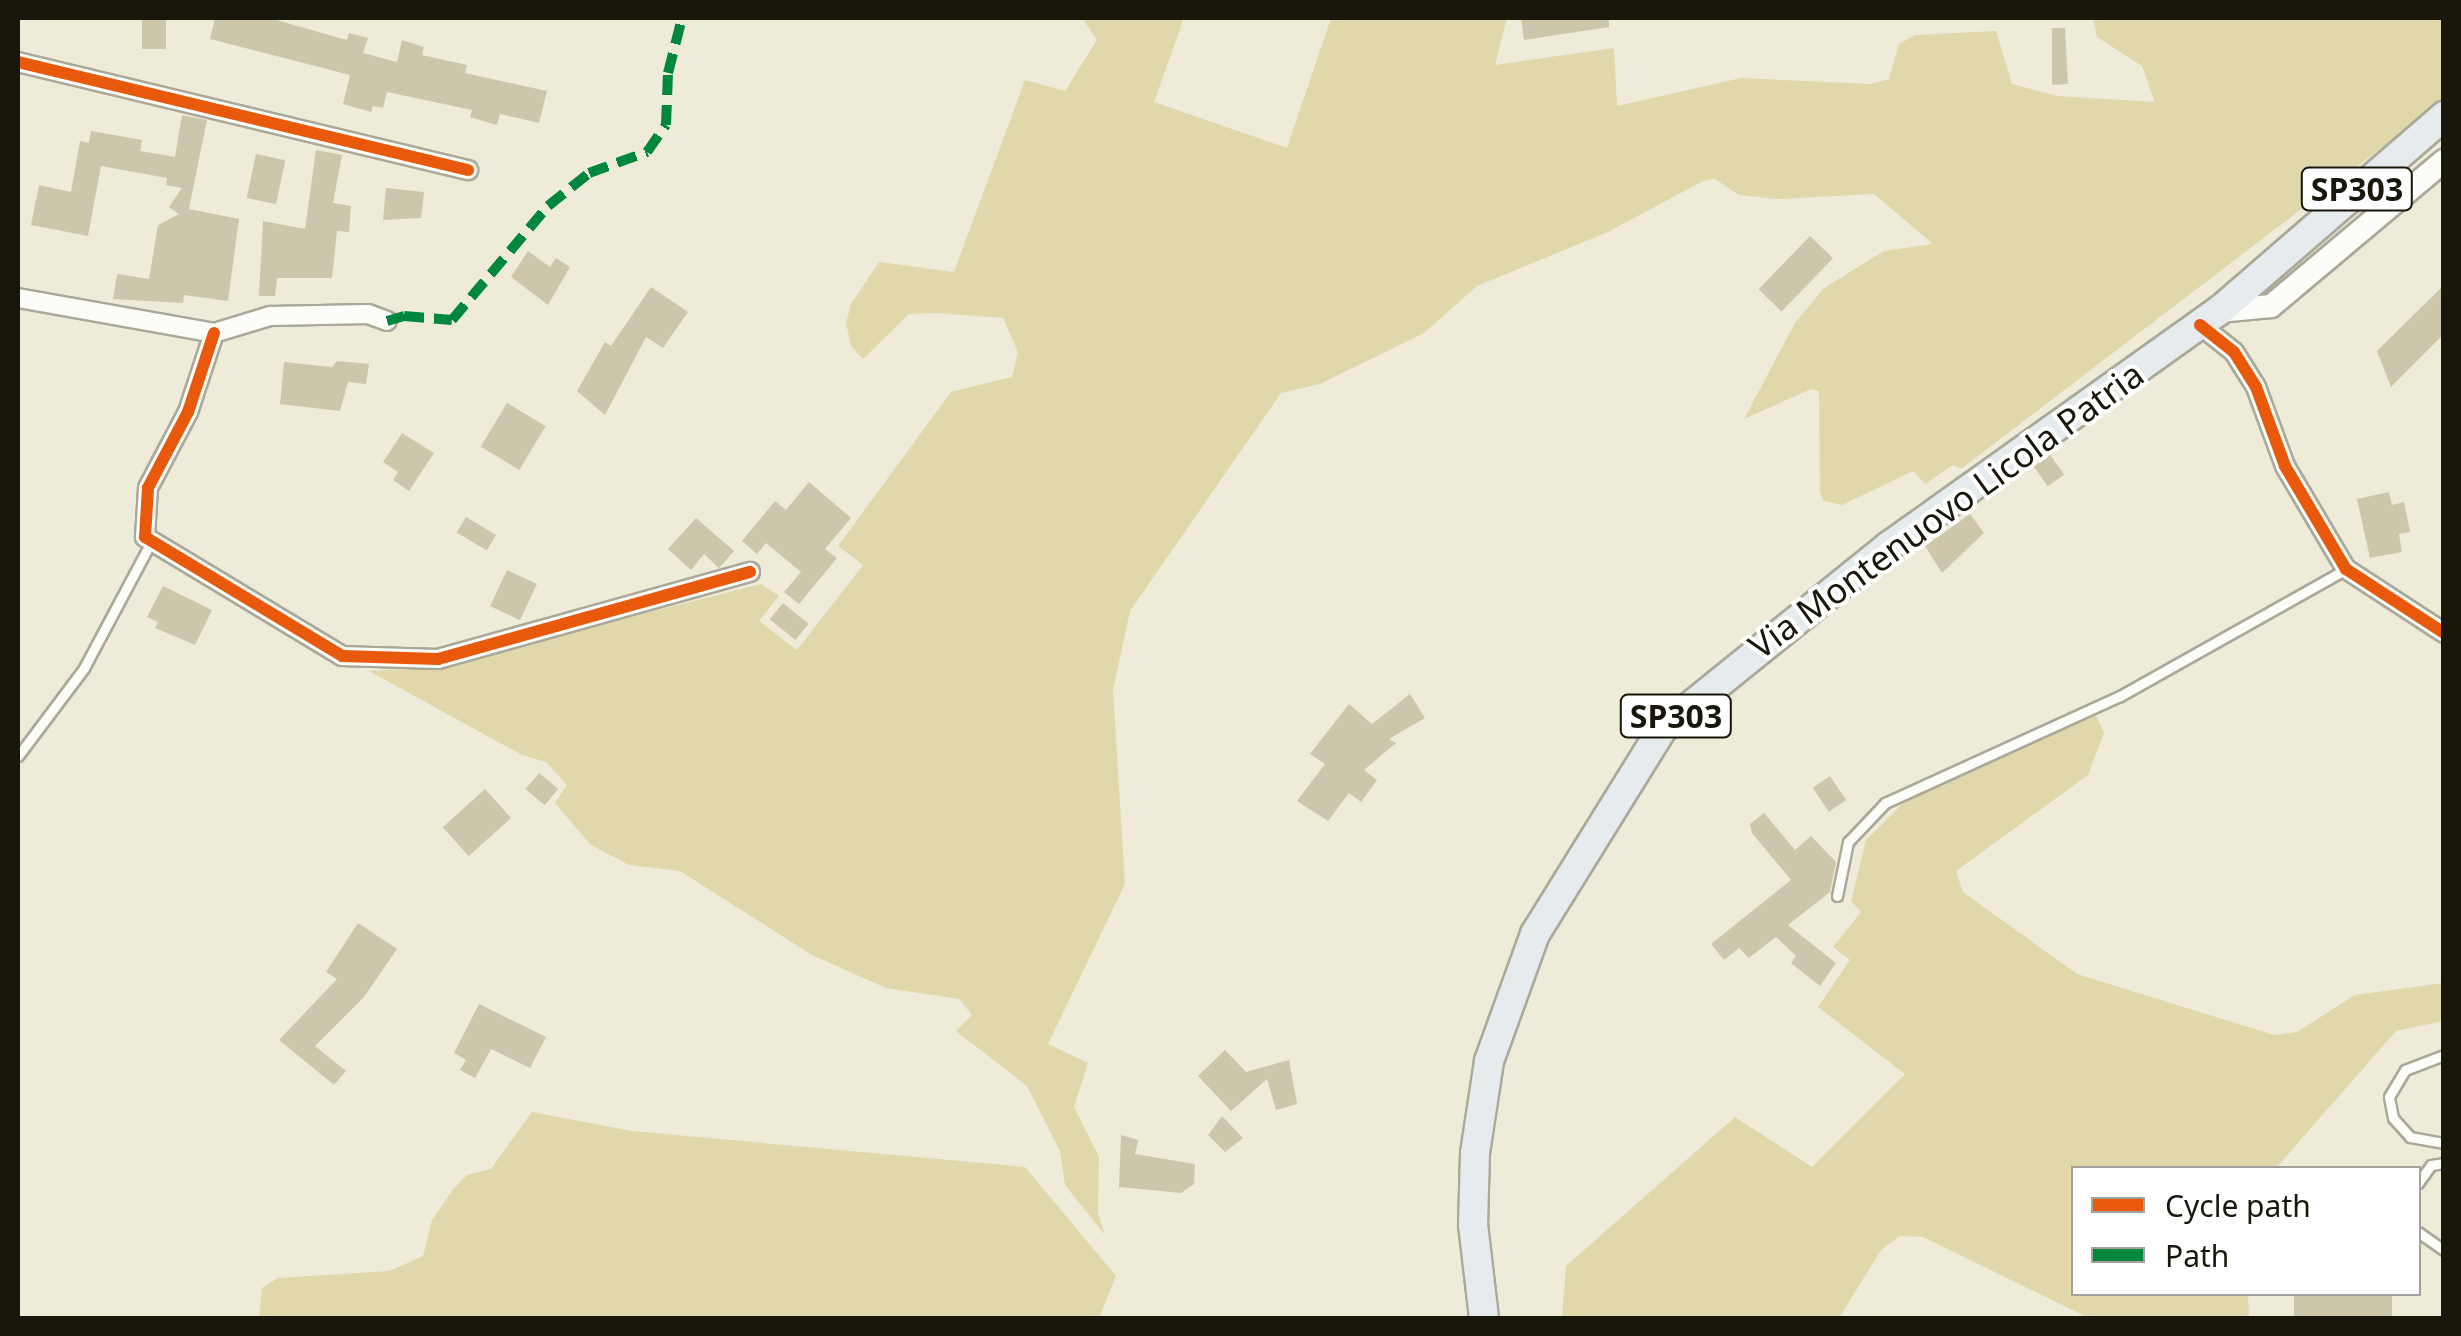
<!DOCTYPE html>
<style>
body{margin:0}
#map{position:relative;width:2461px;height:1336px;overflow:hidden;background:#eeebd8;font-family:"Noto Sans",sans-serif}
div>[style]{position:absolute}
.green>*{inset:0;background:#e0d8aa}
.building>*{inset:0;background:#ccc7ab;transform-origin:0 0}
.roads{filter:drop-shadow(2px 0 #aaa899) drop-shadow(-2px 0 #aaa899) drop-shadow(0 2px #aaa899) drop-shadow(0 -2px #aaa899)}
.service>*{height:9px;margin:-4.5px;padding:0 4.5px;transform-origin:4.5px;border-radius:4.5px;background:#fcfcf9}
.minor>*{height:18px;margin:-9px;padding:0 9px;transform-origin:9px;border-radius:9px;background:#fcfcf9}
.tertiary>*{height:22px;margin:-11px;padding:0 11px;transform-origin:11px;border-radius:11px;background:#fcfcf9}
.primary>*{height:28px;margin:-14px;padding:0 14px;transform-origin:14px;border-radius:14px;background:#e6ebed}
.quiet>*{height:10px;margin-top:-5px;transform-origin:0;background:repeating-linear-gradient(90deg,#00873e 0 20px,transparent 0 30px)}
.cycleway>*{height:12px;margin:-6px;padding:0 6px;transform-origin:6px;border-radius:6px;background:#e8590c}
span{translate:-50% -50%;white-space:nowrap;text-align:center;line-height:1.15;-webkit-text-stroke:8px #fff;paint-order:stroke}
.shield-label span{padding:2px 8px;background:#fff;border:2px solid;border-radius:8px;-webkit-text-stroke-width:0}
.shield-label{font-size:32px;color:#19170b;font-weight:700}
.street-label{font-size:35px;color:#19170b}
.frame{position:absolute;inset:0;border:20px solid #19170b;pointer-events:none}
.legend{position:absolute;left:2071px;top:1166px;width:350px;height:130px;box-sizing:border-box;background:#fff;border:2px solid #a3a29d;margin:0;padding:12px 18px;list-style:none;font-size:30px;color:#19170b}
.legend li{display:flex;align-items:center;gap:20px;height:50px}
.legend b{width:50px;border:2px solid #a3a29d}
</style>
<div id="map">
<div class="green">
<div style="clip-path:polygon(1082px 18px,1184px 18px,1154px 102px,1287px 148px,1331px 18px,1507px 18px,1495px 65px,1614px 48px,1617px 106px,1741px 78px,1870px 84px,1889px 79px,1899px 44px,1915px 35px,1996px 31px,2012px 84px,2057px 96px,2155px 102px,2142px 66px,2097px 37px,2093px 18px,2443px 18px,2443px 101px,1961px 469px,1953px 465px,1925px 484px,1913px 471px,1842px 505px,1824px 501px,1820px 492px,1819px 391px,1811px 389px,1744px 419px,1795px 323px,1824px 288px,1884px 251px,1933px 244px,1874px 194px,1777px 199px,1739px 195px,1715px 179px,1703px 181px,1608px 232px,1477px 286px,1424px 333px,1320px 384px,1281px 393px,1130px 611px,1113px 690px,1125px 884px,1048px 1044px,1088px 1063px,1074px 1107px,1099px 1157px,1098px 1213px,1105px 1235px,1065px 1185px,1060px 1151px,1027px 1086px,956px 1031px,972px 1015px,959px 999px,886px 988px,812px 955px,680px 871px,629px 865px,591px 845px,555px 803px,567px 785px,546px 762px,522px 755px,369px 671px,429px 668px,761px 584px,779px 596px,759px 621px,797px 650px,863px 565px,838px 546px,951px 392px,1012px 377px,1018px 352px,1003px 318px,936px 313px,909px 314px,863px 359px,851px 346px,846px 323px,851px 304px,879px 262px,954px 272px,1025px 80px,1065px 91px,1097px 40px)"></div>
<div style="clip-path:polygon(2096px 716px,2104px 733px,2088px 775px,1956px 871px,1963px 892px,2077px 974px,2274px 1035px,2297px 1032px,2355px 995px,2443px 983px,2443px 1021px,2396px 1031px,2276px 1168px,2074px 1168px,2074px 1294px,2248px 1294px,2249px 1318px,2089px 1318px,1923px 1237px,1900px 1236px,1881px 1250px,1839px 1318px,1562px 1318px,1566px 1266px,1735px 1117px,1812px 1167px,1905px 1074px,1818px 1007px,1850px 960px,1833px 947px,1861px 912px,1851px 901px,1866px 840px,1902px 804px,1946px 778px)"></div>
<div style="clip-path:polygon(532px 1112px,632px 1131px,1025px 1167px,1116px 1276px,1099px 1318px,259px 1318px,262px 1288px,278px 1278px,389px 1271px,423px 1256px,432px 1220px,453px 1189px,467px 1175px,491px 1169px)"></div>
</div>
<div class="building">
<div style="left:142px;top:18px;width:24px;height:31px"></div>
<div style="clip-path:polygon(215px 18px,269px 18px,347px 40px,349px 33px,368px 38px,363px 53px,397px 62px,402px 40px,424px 47px,422px 55px,467px 65px,465px 73px,547px 91px,539px 123px,500px 114px,497px 125px,470px 117px,472px 110px,387px 92px,383px 108px,373px 106px,371px 112px,343px 104px,350px 75px,210px 39px)"></div>
<div style="clip-path:polygon(1521px 18px,1609px 18px,1609px 27px,1524px 40px)"></div>
<div style="clip-path:polygon(2052px 28px,2065px 28px,2068px 84px,2052px 85px)"></div>
<div style="clip-path:polygon(182px 115px,207px 120px,189px 209px,239px 219px,228px 301px,184px 295px,183px 303px,113px 299px,117px 274px,149px 279px,158px 225px,179px 214px,169px 207px,182px 188px,166px 185px,167px 178px,101px 166px,88px 236px,31px 225px,39px 185px,71px 192px,80px 141px,89px 143px,91px 131px,142px 140px,140px 151px,175px 157px)"></div>
<div style="clip-path:polygon(316px 150px,342px 155px,333px 203px,351px 206px,349px 232px,337px 231px,332px 278px,277px 278px,275px 296px,259px 296px,263px 221px,305px 229px)"></div>
<div style="left:256px;top:154px;width:30px;height:45px;rotate:12deg"></div>
<div style="clip-path:polygon(386px 188px,424px 192px,421px 218px,383px 220px)"></div>
<div style="left:1810px;top:236px;width:32px;height:74px;rotate:44deg"></div>
<div style="clip-path:polygon(528px 251px,550px 267px,556px 258px,570px 267px,548px 305px,511px 277px)"></div>
<div style="clip-path:polygon(2444px 285px,2444px 334px,2391px 387px,2377px 351px)"></div>
<div style="clip-path:polygon(651px 287px,688px 312px,663px 348px,646px 337px,605px 415px,577px 391px,605px 342px,611px 346px)"></div>
<div style="clip-path:polygon(337px 361px,369px 364px,366px 384px,348px 382px,340px 411px,280px 404px,284px 362px,332px 367px)"></div>
<div style="left:507px;top:403px;width:45px;height:51px;rotate:31deg"></div>
<div style="clip-path:polygon(402px 433px,434px 453px,409px 491px,393px 480px,398px 472px,383px 462px)"></div>
<div style="left:2050px;top:455px;width:24px;height:20px;rotate:54deg"></div>
<div style="clip-path:polygon(809px 482px,851px 518px,825px 549px,837px 558px,799px 604px,784px 592px,801px 572px,766px 543px,757px 554px,742px 541px,775px 501px,786px 510px)"></div>
<div style="clip-path:polygon(2389px 492px,2392px 505px,2404px 502px,2410px 532px,2399px 534px,2402px 552px,2370px 558px,2357px 499px)"></div>
<div style="clip-path:polygon(1970px 514px,1984px 533px,1942px 573px,1925px 546px)"></div>
<div style="left:466px;top:517px;width:35px;height:18px;rotate:31deg"></div>
<div style="clip-path:polygon(696px 518px,734px 551px,719px 568px,704px 554px,691px 570px,668px 549px)"></div>
<div style="left:507px;top:570px;width:33px;height:40px;rotate:25deg"></div>
<div style="clip-path:polygon(163px 586px,212px 610px,195px 645px,155px 628px,158px 622px,147px 617px)"></div>
<div style="left:783px;top:603px;width:33px;height:21px;rotate:39deg"></div>
<div style="clip-path:polygon(1410px 694px,1425px 718px,1389px 739px,1396px 743px,1364px 770px,1377px 780px,1361px 802px,1349px 793px,1328px 821px,1297px 801px,1325px 764px,1310px 754px,1349px 704px,1372px 724px)"></div>
<div style="left:539px;top:773px;width:25px;height:21px;rotate:40deg"></div>
<div style="left:1830px;top:776px;width:29px;height:21px;rotate:56deg"></div>
<div style="left:485px;top:789px;width:39px;height:57px;rotate:48deg"></div>
<div style="clip-path:polygon(1764px 813px,1795px 850px,1811px 836px,1836px 862px,1830px 892px,1788px 925px,1836px 963px,1820px 986px,1791px 963px,1796px 956px,1776px 937px,1749px 958px,1739px 948px,1724px 960px,1711px 944px,1791px 880px,1752px 833px,1750px 824px)"></div>
<div style="clip-path:polygon(358px 923px,397px 949px,364px 997px,315px 1046px,346px 1071px,334px 1085px,279px 1040px,337px 979px,326px 972px)"></div>
<div style="clip-path:polygon(479px 1004px,546px 1037px,530px 1068px,491px 1049px,475px 1078px,460px 1070px,466px 1060px,454px 1053px)"></div>
<div style="clip-path:polygon(1225px 1050px,1246px 1072px,1289px 1060px,1297px 1104px,1276px 1110px,1267px 1079px,1231px 1111px,1198px 1076px)"></div>
<div style="clip-path:polygon(1222px 1116px,1243px 1138px,1225px 1152px,1208px 1135px)"></div>
<div style="clip-path:polygon(1121px 1135px,1138px 1140px,1135px 1154px,1195px 1164px,1194px 1184px,1181px 1193px,1119px 1187px)"></div>
<div style="left:2294px;top:1294px;width:98px;height:24px"></div>
</div>
<div class="roads">
<div class="service">
<div style="left:18px;top:756px;width:110px;rotate:-53.1deg"></div>
<div style="left:84px;top:668px;width:143px;rotate:-62deg"></div>
<div style="left:1837px;top:896px;width:55px;rotate:-78.5deg"></div>
<div style="left:1848px;top:842px;width:54px;rotate:-46.5deg"></div>
<div style="left:1885px;top:803px;width:258px;rotate:-24.5deg"></div>
<div style="left:2120px;top:696px;width:259px;rotate:-29.3deg"></div>
<div style="left:2444px;top:1055px;width:42px;rotate:159deg"></div>
<div style="left:2405px;top:1070px;width:31px;rotate:121deg"></div>
<div style="left:2389px;top:1097px;width:21px;rotate:79deg"></div>
<div style="left:2393px;top:1118px;width:25px;rotate:48deg"></div>
<div style="left:2410px;top:1137px;width:35px;rotate:10deg"></div>
<div style="left:2418px;top:1183px;width:22px;rotate:-54deg"></div>
<div style="left:2431px;top:1165px;width:13px;rotate:-9deg"></div>
<div style="left:2418px;top:1232px;width:32px;rotate:35deg"></div>
</div>
<div class="minor">
<div style="left:18px;top:62px;width:463px;rotate:13.5deg"></div>
<div style="left:18px;top:298px;width:199px;rotate:10.1deg"></div>
<div style="left:214px;top:333px;width:59px;rotate:-16.9deg"></div>
<div style="left:270px;top:316px;width:98px;rotate:-1.2deg"></div>
<div style="left:368px;top:314px;width:20px;rotate:20deg"></div>
<div style="left:2200px;top:325px;width:43px;rotate:38.5deg"></div>
<div style="left:2234px;top:352px;width:41px;rotate:57.8deg"></div>
<div style="left:2256px;top:387px;width:84px;rotate:69.8deg"></div>
<div style="left:2285px;top:466px;width:120px;rotate:59.4deg"></div>
<div style="left:2346px;top:569px;width:117px;rotate:33.1deg"></div>
<div style="left:214px;top:333px;width:83px;rotate:108.2deg"></div>
<div style="left:188px;top:412px;width:86px;rotate:117.8deg"></div>
<div style="left:148px;top:488px;width:49px;rotate:93.5deg"></div>
<div style="left:145px;top:537px;width:230px;rotate:31.1deg"></div>
<div style="left:342px;top:656px;width:96px;rotate:1.8deg"></div>
<div style="left:438px;top:659px;width:324px;rotate:-15.6deg"></div>
</div>
<div class="tertiary">
<div style="left:2219px;top:311px;width:52px;rotate:-5.5deg"></div>
<div style="left:2271px;top:306px;width:226px;rotate:-40deg"></div>
</div>
<div class="primary">
<div style="left:1484px;top:1318px;width:94px;rotate:-96.7deg"></div>
<div style="left:1473px;top:1225px;width:72px;rotate:-88.4deg"></div>
<div style="left:1475px;top:1153px;width:93px;rotate:-81.3deg"></div>
<div style="left:1489px;top:1061px;width:135px;rotate:-70.1deg"></div>
<div style="left:1535px;top:934px;width:241px;rotate:-58.2deg"></div>
<div style="left:1662px;top:729px;width:292px;rotate:-38.9deg"></div>
<div style="left:1889px;top:546px;width:405px;rotate:-35.5deg"></div>
<div style="left:2219px;top:311px;width:298px;rotate:-40.9deg"></div>
</div>
</div>
<div class="quiet">
<div style="left:387px;top:321px;width:18px;rotate:-16deg"></div>
<div style="left:404px;top:316px;width:48px;rotate:4.8deg"></div>
<div style="left:452px;top:320px;width:149px;rotate:-49.9deg"></div>
<div style="left:548px;top:206px;width:53px;rotate:-38.8deg"></div>
<div style="left:589px;top:173px;width:62px;rotate:-19.9deg"></div>
<div style="left:647px;top:152px;width:33px;rotate:-55deg"></div>
<div style="left:666px;top:125px;width:52px;rotate:-87.8deg"></div>
<div style="left:668px;top:73px;width:57px;rotate:-75.7deg"></div>
</div>
<div class="cycleway">
<div style="left:18px;top:62px;width:463px;rotate:13.5deg"></div>
<div style="left:2200px;top:325px;width:43px;rotate:38.5deg"></div>
<div style="left:2234px;top:352px;width:41px;rotate:57.8deg"></div>
<div style="left:2256px;top:387px;width:84px;rotate:69.8deg"></div>
<div style="left:2285px;top:466px;width:120px;rotate:59.4deg"></div>
<div style="left:2346px;top:569px;width:117px;rotate:33.1deg"></div>
<div style="left:214px;top:333px;width:83px;rotate:108.2deg"></div>
<div style="left:188px;top:412px;width:86px;rotate:117.8deg"></div>
<div style="left:148px;top:488px;width:49px;rotate:93.5deg"></div>
<div style="left:145px;top:537px;width:230px;rotate:31.1deg"></div>
<div style="left:342px;top:656px;width:96px;rotate:1.8deg"></div>
<div style="left:438px;top:659px;width:324px;rotate:-15.6deg"></div>
</div>
<div class="shield-label">
<span style="left:2357px;top:189px">SP303</span>
<span style="left:1676px;top:716px">SP303</span>
</div>
<div class="street-label">
<span style="left:1946px;top:510px;rotate:-36deg">Via Montenuovo Licola Patria</span>
</div>
<div class="frame"></div>
<ul class="legend">
<li><b style="height:12px;background:#e8590c"></b>Cycle path</li>
<li><b style="height:12px;background:#00873e"></b>Path</li>
</ul>
</div>
